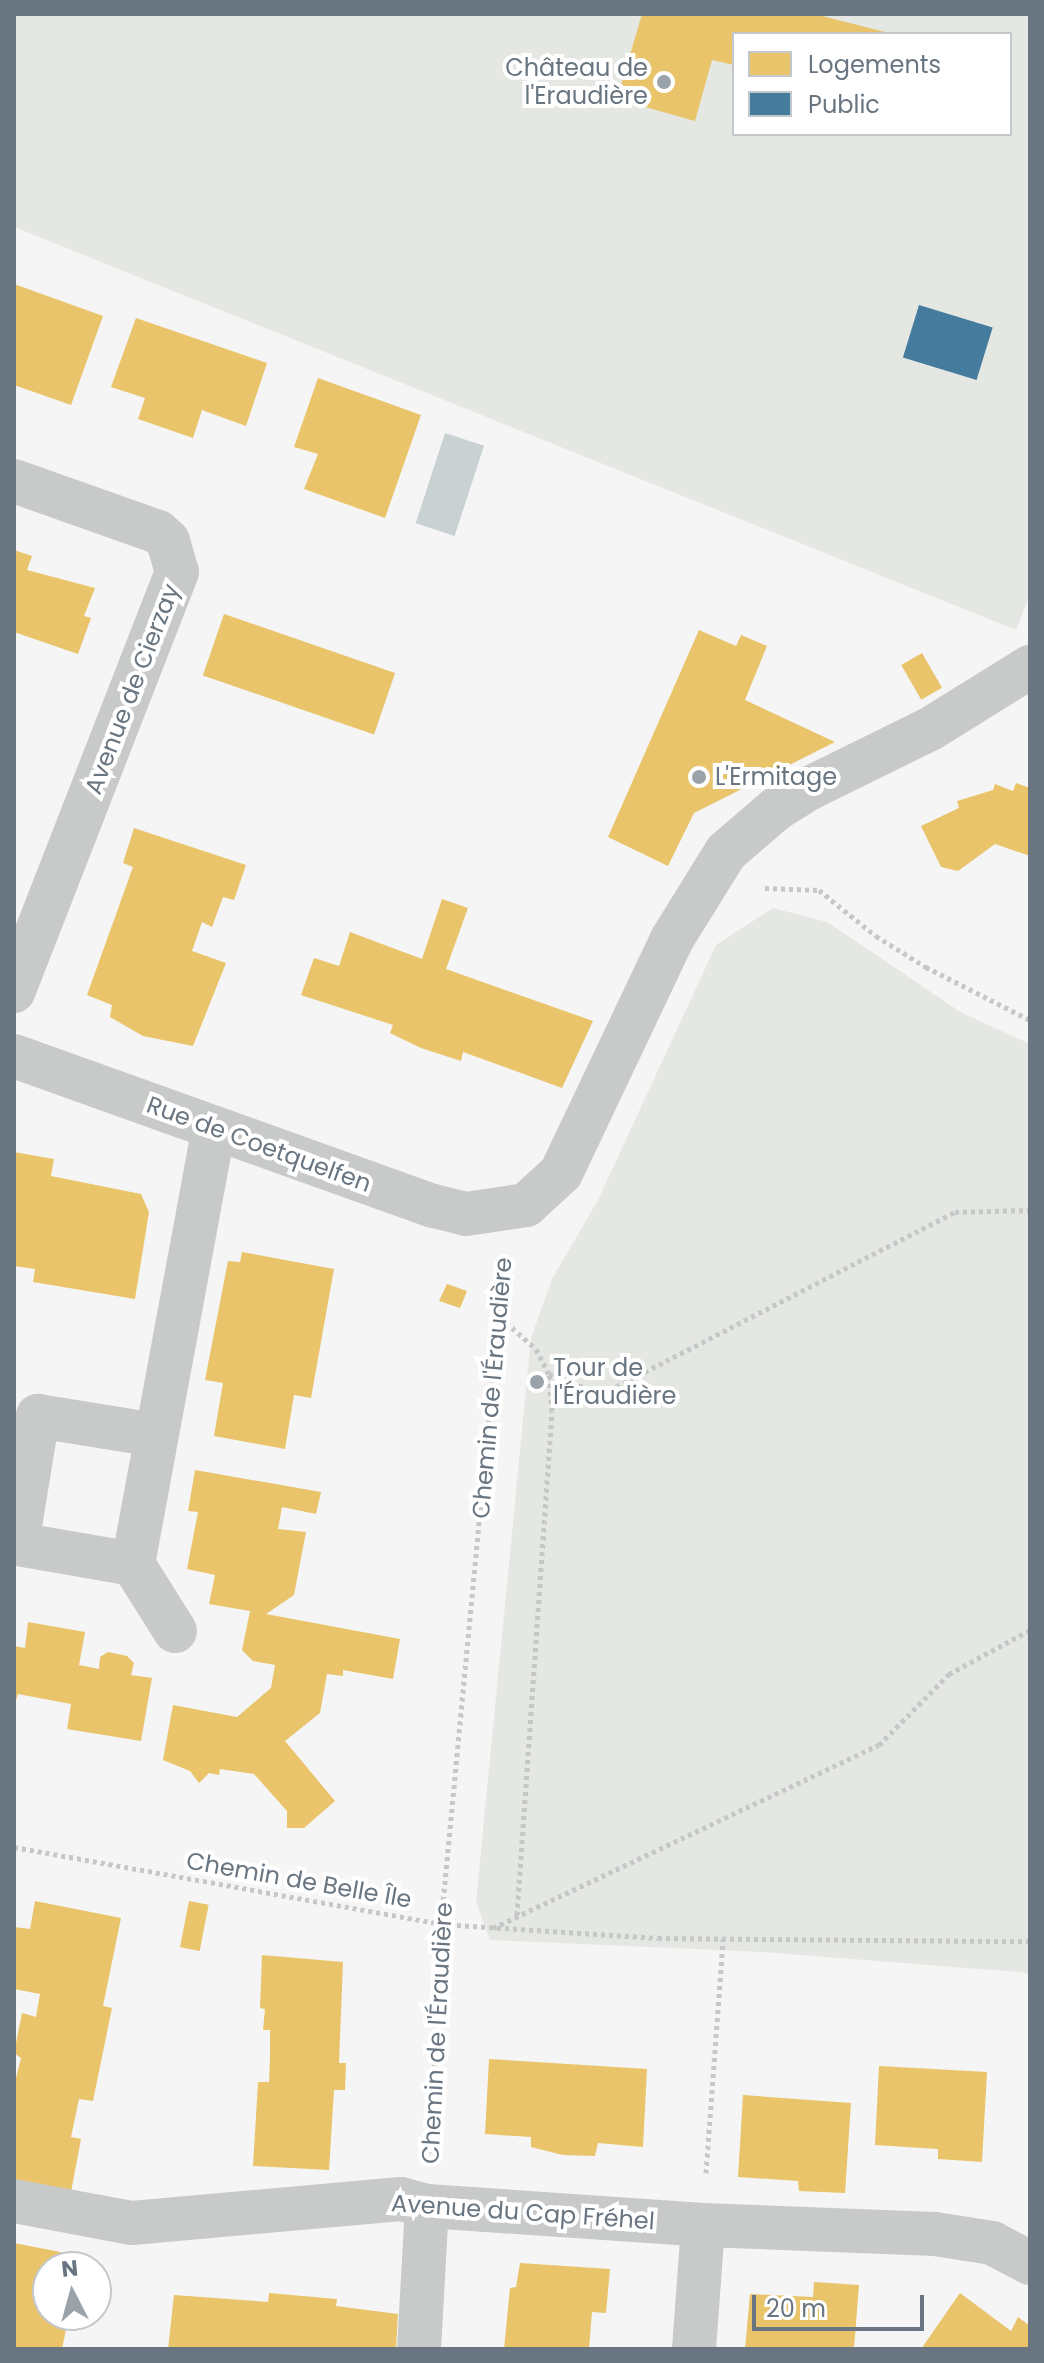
<!DOCTYPE html>
<meta charset="utf-8">
<style>
body{margin:0}
#map{position:relative;width:1044px;height:2363px;overflow:hidden;background:#f5f5f5;font-family:Poppins,sans-serif}
div>[style]{position:absolute}
.green>*{inset:0;background:#e4e7e2}
.water>*{inset:0;background:#cad1d3;transform-origin:0 0}
.homes>*{inset:0;background:#e9c46a;transform-origin:0 0}
.round{border-radius:50%}
.public>*{inset:0;background:#457b9d;transform-origin:0 0}
.path>*{height:5px;margin-top:-2.5px;transform-origin:0;background:repeating-linear-gradient(90deg,#c6c7c8 0 4px,transparent 0 8px)}
.minor>*{height:44px;margin:-22px;padding:0 22px;transform-origin:22px;border-radius:22px;background:#c8caca}
.dots>*{width:22px;height:22px;translate:-50% -50%;box-sizing:border-box;border:4px solid #fff;border-radius:50%}
span{translate:-50% -50%;white-space:nowrap;text-align:center;line-height:1.15;-webkit-text-stroke:8px #fff;paint-order:stroke}
.poi-label{font-size:24px;color:#697681}
.right{translate:-100% -50%;text-align:right}
.left{translate:0 -50%;text-align:left}
.street-label{font-size:24px;color:#697681}
.frame{position:absolute;inset:0;border:16px solid #697681;pointer-events:none}
.legend{position:absolute;left:732px;top:32px;width:280px;height:104px;box-sizing:border-box;background:#fff;border:2px solid #c3c8cd;margin:0;padding:10px 14px;list-style:none;font-size:24px;color:#697681}
.legend li{display:flex;align-items:center;gap:16px;height:40px}
.legend b{width:40px;border:2px solid #c3c8cd}
.north{position:absolute;left:32px;top:2251px;width:80px;height:80px;box-sizing:border-box;background:#fff;border:2px solid #c3c8cd;border-radius:50%;rotate:354deg;font-size:22px;font-weight:700;line-height:32px;text-align:center;color:#697681}
.north::after{content:'';display:block;margin:auto;width:28px;height:36px;background:#9aa2aa;clip-path:polygon(50% 0,100% 100%,50% 72%,0 100%)}
.scale{position:absolute;left:752px;top:2295px;width:172px;height:36px;box-sizing:border-box;border:4px solid #697681;border-top:0;padding-left:10px;font-size:24px;line-height:28px;white-space:nowrap;color:#697681;-webkit-text-stroke:6px #fff;paint-order:stroke}
</style>
<div id="map">
<div class="green">
<div style="clip-path:polygon(evenodd,14px 14px,1030px 14px,1030px 594px,1016px 630px,14px 227px,14px 14px,734px 34px,1010px 34px,1010px 134px,734px 134px,734px 34px)"></div>
<div style="clip-path:polygon(773px 908px,827px 922px,962px 1013px,1030px 1044px,1030px 1973px,763px 1952px,490px 1940px,476px 1902px,531px 1338px,552px 1279px,598px 1200px,716px 945px)"></div>
</div>
<div class="water">
<div style="left:445px;top:433px;width:41px;height:95px;rotate:18deg"></div>
</div>
<div class="homes">
<div style="clip-path:polygon(642px 14px,814px 14px,889px 33px,734px 34px,734px 65px,712px 60px,695px 121px,617px 99px)"></div>
<div style="clip-path:polygon(14px 284px,103px 316px,71px 405px,14px 385px)"></div>
<div style="clip-path:polygon(136px 318px,267px 363px,246px 426px,202px 410px,193px 438px,138px 419px,145px 398px,111px 387px)"></div>
<div style="clip-path:polygon(318px 378px,421px 415px,385px 518px,304px 489px,318px 454px,294px 447px)"></div>
<div style="clip-path:polygon(14px 550px,32px 556px,27px 570px,95px 588px,84px 616px,91px 618px,78px 654px,14px 632px)"></div>
<div style="left:224px;top:614px;width:181px;height:65px;rotate:19deg"></div>
<div style="clip-path:polygon(699px 630px,736px 646px,741px 635px,767px 646px,745px 700px,835px 742px,694px 813px,668px 866px,608px 837px)"></div>
<div style="left:922px;top:653px;width:40px;height:24px;rotate:60deg"></div>
<div style="clip-path:polygon(1016px 783px,1030px 788px,1030px 856px,995px 844px,958px 871px,941px 867px,921px 826px,959px 808px,957px 801px,993px 790px,995px 784px,1013px 791px)"></div>
<div style="clip-path:polygon(134px 828px,246px 865px,234px 900px,223px 897px,212px 927px,202px 922px,192px 951px,226px 963px,193px 1046px,143px 1036px,110px 1017px,112px 1005px,87px 995px,133px 867px,123px 863px)"></div>
<div style="clip-path:polygon(442px 899px,468px 908px,446px 969px,593px 1021px,562px 1088px,463px 1052px,461px 1061px,421px 1048px,390px 1033px,393px 1025px,301px 995px,314px 958px,339px 966px,350px 932px,422px 959px)"></div>
<div style="clip-path:polygon(14px 1152px,54px 1159px,51px 1176px,141px 1194px,149px 1212px,135px 1299px,33px 1282px,35px 1269px,14px 1266px)"></div>
<div style="clip-path:polygon(242px 1252px,334px 1269px,311px 1398px,294px 1395px,285px 1449px,214px 1436px,223px 1383px,205px 1380px,228px 1261px,240px 1262px)"></div>
<div style="clip-path:polygon(447px 1284px,467px 1291px,460px 1308px,439px 1301px)"></div>
<div class="round" style="left:528px;top:1372px;width:18px;height:18px"></div>
<div style="clip-path:polygon(195px 1470px,321px 1492px,316px 1514px,282px 1507px,278px 1529px,306px 1532px,294px 1595px,266px 1614px,400px 1639px,393px 1679px,343px 1670px,343px 1676px,327px 1674px,320px 1713px,285px 1741px,335px 1801px,304px 1828px,287px 1828px,287px 1811px,254px 1774px,220px 1769px,219px 1775px,209px 1773px,199px 1783px,190px 1771px,163px 1760px,173px 1705px,237px 1717px,271px 1688px,275px 1665px,253px 1661px,242px 1650px,250px 1611px,209px 1604px,215px 1575px,187px 1569px,198px 1512px,188px 1511px)"></div>
<div style="clip-path:polygon(28px 1622px,85px 1632px,79px 1665px,99px 1669px,100px 1657px,108px 1652px,127px 1656px,134px 1663px,131px 1675px,152px 1678px,141px 1741px,67px 1729px,71px 1704px,18px 1694px,14px 1707px,14px 1646px,25px 1648px)"></div>
<div style="clip-path:polygon(35px 1901px,121px 1918px,103px 2006px,112px 2008px,93px 2101px,79px 2099px,71px 2137px,81px 2139px,71px 2192px,14px 2181px,14px 2086px,21px 2058px,14px 2053px,22px 2013px,36px 2017px,40px 1994px,14px 1989px,14px 1927px,30px 1929px)"></div>
<div style="left:189px;top:1901px;width:20px;height:47px;rotate:11deg"></div>
<div style="clip-path:polygon(262px 1955px,343px 1962px,339px 2063px,346px 2063px,345px 2090px,334px 2090px,329px 2170px,253px 2166px,258px 2082px,269px 2082px,270px 2057px,270px 2030px,263px 2030px,265px 2009px,260px 2008px)"></div>
<div style="clip-path:polygon(489px 2059px,647px 2069px,643px 2147px,598px 2143px,595px 2156px,563px 2155px,531px 2147px,531px 2137px,485px 2134px)"></div>
<div style="clip-path:polygon(879px 2066px,987px 2072px,982px 2162px,938px 2159px,938px 2149px,875px 2145px)"></div>
<div style="clip-path:polygon(743px 2095px,851px 2103px,845px 2193px,799px 2191px,798px 2181px,738px 2177px)"></div>
<div style="clip-path:polygon(14px 2243px,81px 2256px,79px 2267px,48px 2267px,48px 2315px,69px 2315px,62px 2349px,14px 2349px)"></div>
<div style="clip-path:polygon(520px 2263px,610px 2269px,606px 2313px,592px 2312px,589px 2349px,504px 2349px,510px 2288px,516px 2287px)"></div>
<div style="clip-path:polygon(814px 2282px,859px 2285px,854px 2349px,745px 2349px,750px 2294px,813px 2297px)"></div>
<div style="clip-path:polygon(269px 2293px,337px 2299px,336px 2306px,398px 2314px,396px 2349px,168px 2349px,174px 2295px,268px 2302px)"></div>
<div style="clip-path:polygon(960px 2293px,1011px 2331px,1018px 2317px,1030px 2326px,1030px 2349px,921px 2349px)"></div>
</div>
<div class="public">
<div style="left:919px;top:305px;width:77px;height:55px;rotate:17deg"></div>
</div>
<div class="path">
<div style="left:765px;top:888px;width:54px;rotate:2.1deg"></div>
<div style="left:819px;top:890px;width:73px;rotate:38.9deg"></div>
<div style="left:876px;top:936px;width:59px;rotate:31.8deg"></div>
<div style="left:926px;top:967px;width:117px;rotate:27deg"></div>
<div style="left:500px;top:1317px;width:48px;rotate:41.6deg"></div>
<div style="left:536px;top:1349px;width:28px;rotate:63deg"></div>
<div style="left:549px;top:1374px;width:57px;rotate:20.7deg"></div>
<div style="left:602px;top:1394px;width:397px;rotate:-27.3deg"></div>
<div style="left:955px;top:1212px;width:75px;rotate:-1.5deg"></div>
<div style="left:14px;top:1847px;width:434px;rotate:10.2deg"></div>
<div style="left:441px;top:1924px;width:217px;rotate:3.7deg"></div>
<div style="left:658px;top:1938px;width:372px;rotate:0.5deg"></div>
<div style="left:517px;top:1915px;width:505px;rotate:-86.03deg"></div>
<div style="left:552px;top:1411px;width:37px;rotate:-95deg"></div>
<div style="left:493px;top:1928px;width:427px;rotate:-25.4deg"></div>
<div style="left:879px;top:1745px;width:100px;rotate:-45.4deg"></div>
<div style="left:949px;top:1674px;width:92px;rotate:-28.5deg"></div>
<div style="left:430px;top:2153px;width:229px;rotate:-87.2deg"></div>
<div style="left:441px;top:1924px;width:668px;rotate:-84.59deg"></div>
<div style="left:706px;top:2173px;width:235px;rotate:-85.8deg"></div>
</div>
<div class="minor">
<div style="left:14px;top:481px;width:153px;rotate:19.5deg"></div>
<div style="left:158px;top:532px;width:13px;rotate:42deg"></div>
<div style="left:168px;top:541px;width:32px;rotate:74deg"></div>
<div style="left:177px;top:572px;width:450px;rotate:111.3deg"></div>
<div style="left:14px;top:1056px;width:446px;rotate:19.7deg"></div>
<div style="left:434px;top:1206px;width:33px;rotate:14deg"></div>
<div style="left:466px;top:1214px;width:61px;rotate:-8.5deg"></div>
<div style="left:526px;top:1205px;width:47px;rotate:-42.4deg"></div>
<div style="left:561px;top:1173px;width:259px;rotate:-64.6deg"></div>
<div style="left:672px;top:939px;width:102px;rotate:-58.2deg"></div>
<div style="left:726px;top:852px;width:66px;rotate:-40.7deg"></div>
<div style="left:776px;top:809px;width:40px;rotate:-32deg"></div>
<div style="left:810px;top:788px;width:134px;rotate:-26.2deg"></div>
<div style="left:930px;top:729px;width:118px;rotate:-31.8deg"></div>
<div style="left:133px;top:1564px;width:118px;rotate:-170.2deg"></div>
<div style="left:17px;top:1544px;width:130px;rotate:-80.7deg"></div>
<div style="left:38px;top:1416px;width:119px;rotate:9.2deg"></div>
<div style="left:175px;top:1631px;width:79px;rotate:-122.1deg"></div>
<div style="left:133px;top:1564px;width:443px;rotate:-79.5deg"></div>
<div style="left:14px;top:2201px;width:120px;rotate:10.6deg"></div>
<div style="left:132px;top:2223px;width:270px;rotate:-5.1deg"></div>
<div style="left:401px;top:2199px;width:27px;rotate:15deg"></div>
<div style="left:427px;top:2206px;width:277px;rotate:3.9deg"></div>
<div style="left:703px;top:2225px;width:232px;rotate:2.2deg"></div>
<div style="left:935px;top:2234px;width:58px;rotate:9deg"></div>
<div style="left:992px;top:2243px;width:43px;rotate:27.8deg"></div>
<div style="left:419px;top:2349px;width:143px;rotate:-86.8deg"></div>
<div style="left:694px;top:2349px;width:124px;rotate:-85.8deg"></div>
</div>
<div class="dots">
<div style="left:664px;top:82px;background:#9aa2aa"></div>
<div style="left:699px;top:777px;background:#9aa2aa"></div>
<div style="left:537px;top:1382px;background:#9aa2aa"></div>
</div>
<div class="poi-label">
<span class="right" style="left:648px;top:82px">Château de<br>l'Eraudière</span>
<span class="left" style="left:715px;top:777px">L'Ermitage</span>
<span class="left" style="left:553px;top:1382px">Tour de<br>l'Éraudière</span>
</div>
<div class="street-label">
<span style="left:132px;top:689px;rotate:-69deg">Avenue de Cierzay</span>
<span style="left:259px;top:1144px;rotate:20deg">Rue de Coetquelfen</span>
<span style="left:492px;top:1388px;rotate:-85deg">Chemin de l'Éraudière</span>
<span style="left:299px;top:1880px;rotate:10deg">Chemin de Belle Île</span>
<span style="left:437px;top:2033px;rotate:-87deg">Chemin de l'Éraudière</span>
<span style="left:523px;top:2212px;rotate:4deg">Avenue du Cap Fréhel</span>
</div>
<div class="frame"></div>
<ul class="legend">
<li><b style="height:22px;background:#e9c46a"></b>Logements</li>
<li><b style="height:22px;background:#457b9d"></b>Public</li>
</ul>
<div class="north">N</div>
<div class="scale">20 m</div>
</div>
